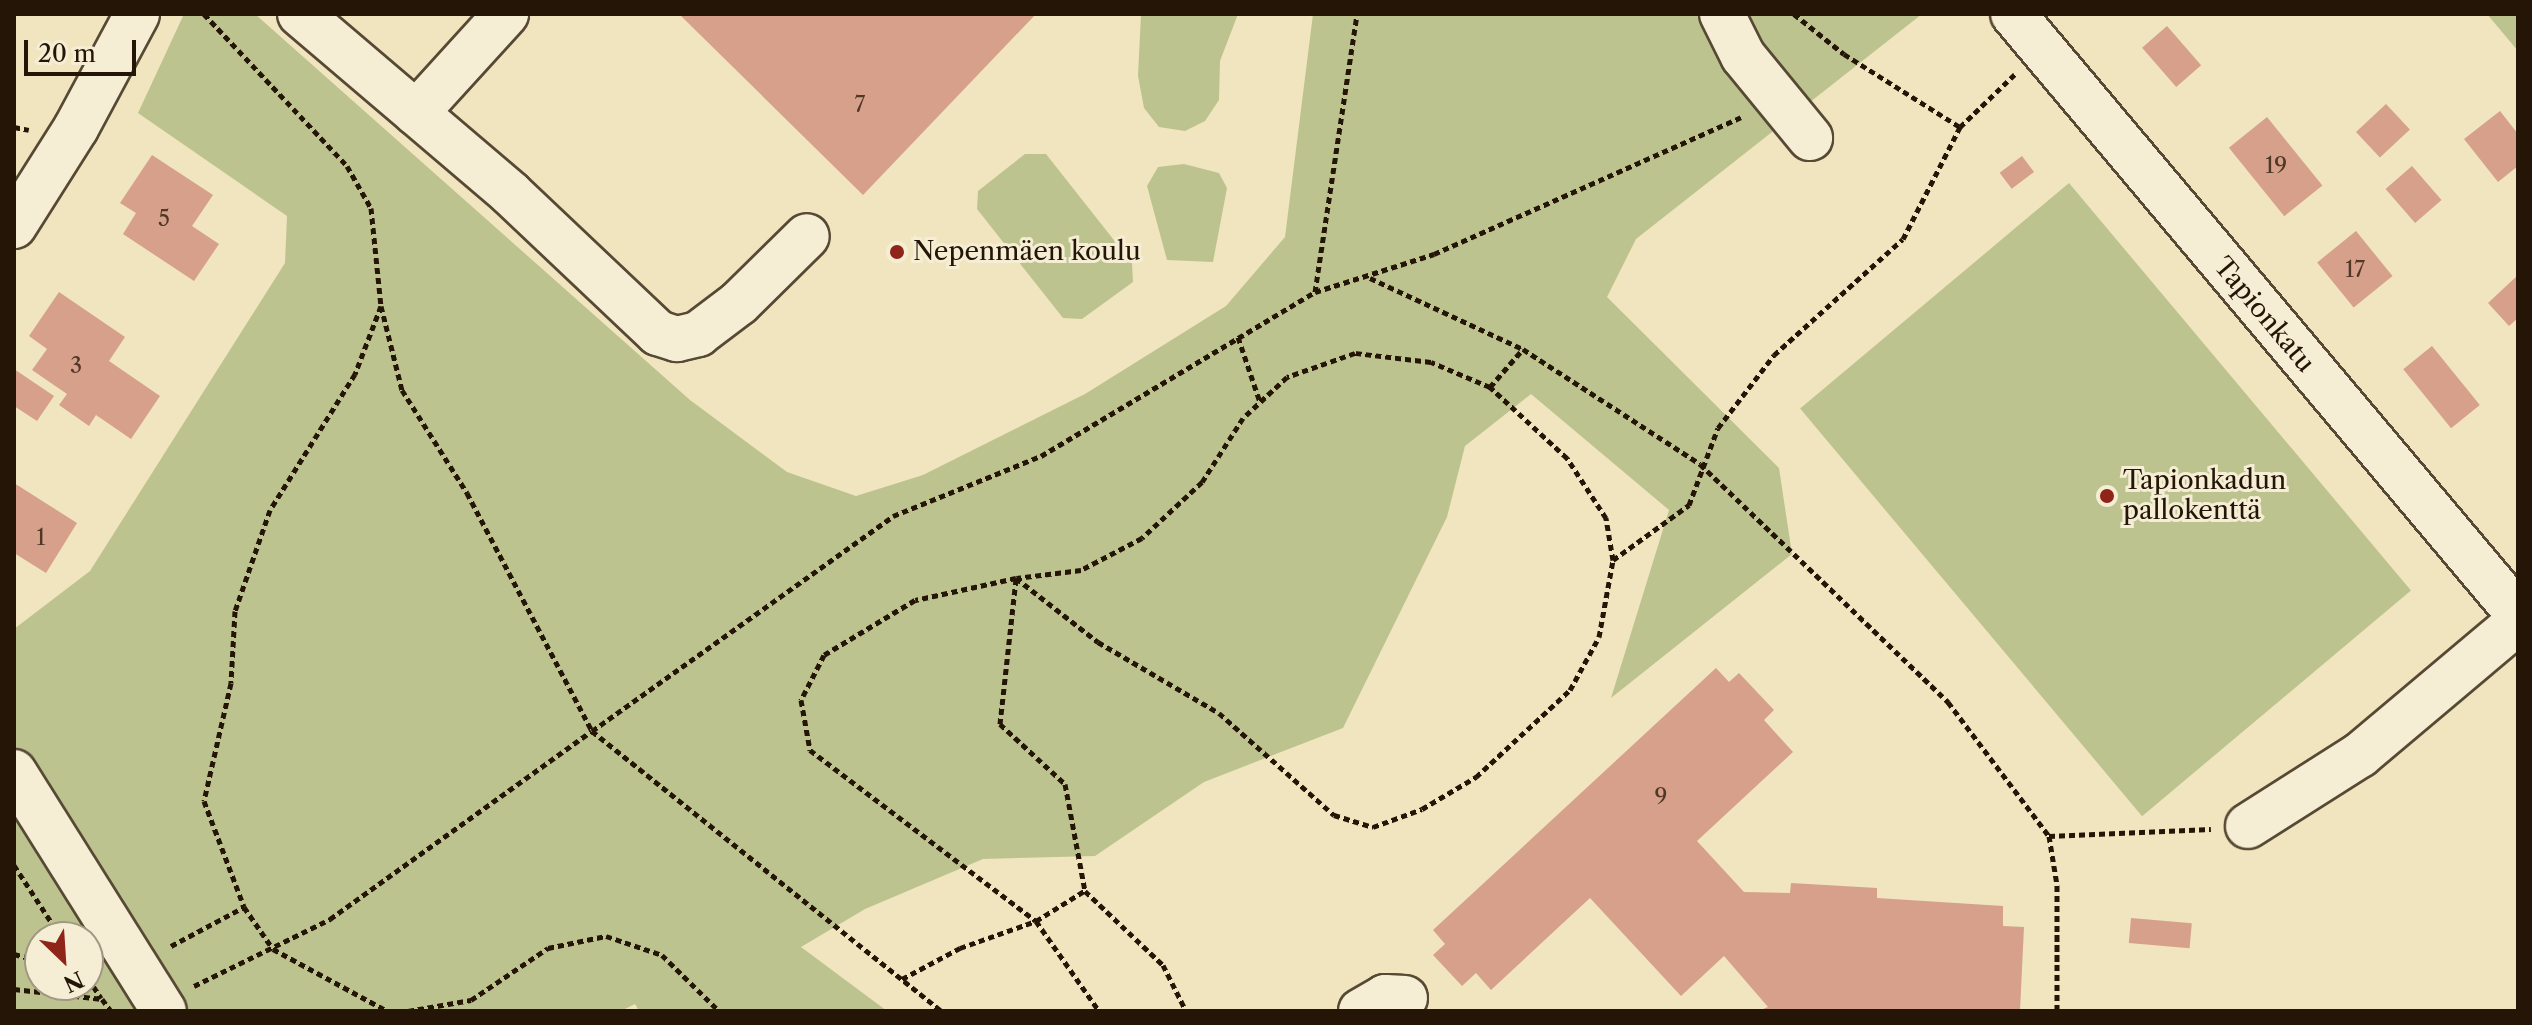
<!DOCTYPE html>
<meta charset="utf-8">
<style>
body{margin:0}
#map{position:relative;width:2532px;height:1025px;overflow:hidden;background:#f0e5bf;font-family:"Libre Caslon Text",serif}
div>[style]{position:absolute}
.green>*{inset:0;background:#bdc38f;transform-origin:0 0}
.building>*{inset:0;background:#d6a08b;transform-origin:0 0}
.path>*{height:5px;margin-top:-2.5px;transform-origin:0;background:repeating-linear-gradient(90deg,#241506 0 6px,transparent 0 10px)}
.roads{filter:drop-shadow(2px 0 #574934) drop-shadow(-2px 0 #574934) drop-shadow(0 2px #574934) drop-shadow(0 -2px #574934)}
.minor>*{height:44px;margin:-22px;padding:0 22px;transform-origin:22px;border-radius:22px;background:#f5eed5}
.dots>*{width:22px;height:22px;translate:-50% -50%;box-sizing:border-box;border:4px solid #f5eed5;border-radius:50%}
span{translate:-50% -50%;white-space:nowrap;text-align:center;line-height:1.15;-webkit-text-stroke:6px #f5eed5;paint-order:stroke}
.number-label{font-size:22px;color:#503827}
.number-label span{-webkit-text-stroke-width:0}
.poi-label{font-size:26px;color:#241506}
.left{translate:0 -50%;text-align:left}
.street-label{font-size:26px;color:#241506}
.frame{position:absolute;inset:0;border:16px solid #241506;pointer-events:none}
.north{position:absolute;left:24px;top:921px;width:80px;height:80px;box-sizing:border-box;background:#f5eed5;border:2px solid #a19782;border-radius:50%;rotate:155deg;font-size:22px;font-weight:700;line-height:32px;text-align:center;color:#241506}
.north::after{content:'';display:block;margin:auto;width:28px;height:36px;background:#8f2418;clip-path:polygon(50% 0,100% 100%,50% 72%,0 100%)}
.scale{position:absolute;left:24px;top:40px;width:112px;height:36px;box-sizing:border-box;border:4px solid #241506;border-top:0;padding-left:10px;font-size:24px;line-height:28px;white-space:nowrap;color:#241506;-webkit-text-stroke:6px #f5eed5;paint-order:stroke}
</style>
<div id="map">
<div class="green">
<div style="clip-path:polygon(evenodd,184px 14px,255px 14px,690px 400px,787px 472px,856px 496px,923px 475px,1085px 394px,1226px 306px,1285px 237px,1313px 14px,1922px 14px,1636px 239px,1607px 297px,1779px 468px,1792px 554px,1611px 698px,1669px 510px,1531px 394px,1465px 446px,1447px 517px,1343px 728px,1204px 782px,1095px 856px,983px 859px,865px 909px,801px 947px,887px 1011px,639px 1011px,635px 1004px,621px 1011px,14px 1011px,14px 629px,90px 571px,285px 263px,287px 216px,138px 113px,184px 14px,40px 937px,88px 937px,88px 985px,40px 985px,40px 937px)"></div>
<div style="clip-path:polygon(1141px 14px,1238px 14px,1220px 61px,1219px 100px,1205px 121px,1185px 131px,1159px 127px,1144px 108px,1138px 76px)"></div>
<div style="clip-path:polygon(2487px 14px,2518px 14px,2518px 51px)"></div>
<div style="clip-path:polygon(1025px 154px,1046px 154px,1132px 263px,1133px 282px,1082px 319px,1063px 318px,977px 209px,978px 191px)"></div>
<div style="clip-path:polygon(1184px 164px,1219px 173px,1227px 188px,1213px 262px,1167px 260px,1147px 186px,1158px 167px)"></div>
<div style="left:2069px;top:183px;width:532px;height:351px;rotate:50deg"></div>
</div>
<div class="building">
<div style="clip-path:polygon(679px 14px,1036px 14px,863px 195px)"></div>
<div style="left:2167px;top:26px;width:52px;height:33px;rotate:49deg"></div>
<div style="left:2386px;top:104px;width:35px;height:41px;rotate:47deg"></div>
<div style="clip-path:polygon(2500px 111px,2518px 134px,2518px 166px,2498px 182px,2464px 139px)"></div>
<div style="left:2267px;top:117px;width:88px;height:49px;rotate:51deg"></div>
<div style="clip-path:polygon(152px 155px,213px 195px,192px 226px,219px 244px,194px 281px,123px 234px,136px 213px,120px 203px)"></div>
<div style="left:2022px;top:156px;width:20px;height:28px;rotate:53deg"></div>
<div style="left:2412px;top:166px;width:45px;height:35px;rotate:49deg"></div>
<div style="left:2356px;top:231px;width:58px;height:50px;rotate:51deg"></div>
<div style="clip-path:polygon(2518px 275px,2518px 318px,2509px 326px,2488px 303px)"></div>
<div style="clip-path:polygon(59px 292px,125px 337px,109px 361px,160px 396px,131px 439px,96px 415px,89px 426px,59px 405px,67px 394px,32px 370px,47px 349px,29px 336px)"></div>
<div style="left:2432px;top:346px;width:76px;height:37px;rotate:51deg"></div>
<div style="clip-path:polygon(14px 369px,54px 396px,37px 421px,14px 406px)"></div>
<div style="clip-path:polygon(14px 483px,77px 523px,46px 573px,14px 553px)"></div>
<div style="clip-path:polygon(1716px 668px,1729px 682px,1739px 673px,1774px 710px,1764px 720px,1793px 752px,1697px 841px,1744px 892px,1790px 893px,1791px 883px,1877px 888px,1877px 898px,2003px 906px,2003px 926px,2024px 927px,2020px 1011px,1758px 1011px,1768px 1007px,1724px 956px,1681px 996px,1590px 898px,1491px 990px,1476px 973px,1462px 986px,1433px 955px,1445px 944px,1433px 930px)"></div>
<div style="left:2131px;top:918px;width:61px;height:25px;rotate:5deg"></div>
</div>
<div class="path">
<div style="left:204px;top:14px;width:209px;rotate:46.7deg"></div>
<div style="left:347px;top:166px;width:48px;rotate:60.3deg"></div>
<div style="left:371px;top:208px;width:99px;rotate:84.2deg"></div>
<div style="left:381px;top:306px;width:73px;rotate:110.9deg"></div>
<div style="left:355px;top:374px;width:160px;rotate:122deg"></div>
<div style="left:270px;top:510px;width:107px;rotate:109.1deg"></div>
<div style="left:235px;top:611px;width:72px;rotate:93.2deg"></div>
<div style="left:231px;top:683px;width:121px;rotate:102.9deg"></div>
<div style="left:204px;top:801px;width:113px;rotate:69.3deg"></div>
<div style="left:244px;top:907px;width:51px;rotate:55.4deg"></div>
<div style="left:273px;top:949px;width:130px;rotate:28.5deg"></div>
<div style="left:1794px;top:14px;width:64px;rotate:38.7deg"></div>
<div style="left:1844px;top:54px;width:137px;rotate:32.2deg"></div>
<div style="left:14px;top:127px;width:15px;rotate:11deg"></div>
<div style="left:1370px;top:278px;width:169px;rotate:24.9deg"></div>
<div style="left:1523px;top:349px;width:211px;rotate:33deg"></div>
<div style="left:1700px;top:464px;width:344px;rotate:43.8deg"></div>
<div style="left:1948px;top:702px;width:168px;rotate:53deg"></div>
<div style="left:2049px;top:836px;width:50px;rotate:80.7deg"></div>
<div style="left:2057px;top:885px;width:126px;rotate:90deg"></div>
<div style="left:1315px;top:292px;width:281px;rotate:-81.4deg"></div>
<div style="left:381px;top:306px;width:87px;rotate:76deg"></div>
<div style="left:402px;top:390px;width:122px;rotate:57.7deg"></div>
<div style="left:467px;top:493px;width:269px;rotate:62.3deg"></div>
<div style="left:592px;top:731px;width:370px;rotate:-35.5deg"></div>
<div style="left:893px;top:516px;width:160px;rotate:-22.1deg"></div>
<div style="left:1041px;top:456px;width:319px;rotate:-30.9deg"></div>
<div style="left:1315px;top:292px;width:125px;rotate:-17.7deg"></div>
<div style="left:1434px;top:254px;width:336px;rotate:-24deg"></div>
<div style="left:1238px;top:337px;width:69px;rotate:71.3deg"></div>
<div style="left:1490px;top:387px;width:50px;rotate:-49deg"></div>
<div style="left:1613px;top:560px;width:94px;rotate:-35.9deg"></div>
<div style="left:1689px;top:505px;width:82px;rotate:-69.4deg"></div>
<div style="left:1718px;top:428px;width:92px;rotate:-52.5deg"></div>
<div style="left:1774px;top:355px;width:173px;rotate:-42deg"></div>
<div style="left:1903px;top:239px;width:126px;rotate:-63deg"></div>
<div style="left:1960px;top:127px;width:76px;rotate:-43.9deg"></div>
<div style="left:1016px;top:578px;width:104px;rotate:38deg"></div>
<div style="left:1098px;top:642px;width:140px;rotate:30.4deg"></div>
<div style="left:1219px;top:713px;width:154px;rotate:41.6deg"></div>
<div style="left:1334px;top:815px;width:41px;rotate:17.1deg"></div>
<div style="left:1373px;top:827px;width:52px;rotate:-20.2deg"></div>
<div style="left:1422px;top:809px;width:63px;rotate:-30.7deg"></div>
<div style="left:1476px;top:777px;width:128px;rotate:-42.8deg"></div>
<div style="left:1570px;top:690px;width:60px;rotate:-61.3deg"></div>
<div style="left:1599px;top:637px;width:78px;rotate:-79.7deg"></div>
<div style="left:1613px;top:560px;width:43px;rotate:-99.5deg"></div>
<div style="left:1606px;top:518px;width:72px;rotate:-123deg"></div>
<div style="left:1567px;top:458px;width:105px;rotate:-137.3deg"></div>
<div style="left:1490px;top:387px;width:64px;rotate:-157deg"></div>
<div style="left:1431px;top:362px;width:77px;rotate:-173.2deg"></div>
<div style="left:1355px;top:353px;width:72px;rotate:160.6deg"></div>
<div style="left:1287px;top:377px;width:60px;rotate:137deg"></div>
<div style="left:1243px;top:418px;width:76px;rotate:122.6deg"></div>
<div style="left:1202px;top:482px;width:82px;rotate:137deg"></div>
<div style="left:1142px;top:538px;width:69px;rotate:152.3deg"></div>
<div style="left:1081px;top:570px;width:65px;rotate:173deg"></div>
<div style="left:1016px;top:578px;width:103px;rotate:167.7deg"></div>
<div style="left:915px;top:600px;width:106px;rotate:148.9deg"></div>
<div style="left:824px;top:655px;width:51px;rotate:117.1deg"></div>
<div style="left:801px;top:700px;width:51px;rotate:79.8deg"></div>
<div style="left:810px;top:750px;width:283px;rotate:37.1deg"></div>
<div style="left:1036px;top:921px;width:110px;rotate:55deg"></div>
<div style="left:1016px;top:579px;width:146px;rotate:96.3deg"></div>
<div style="left:1000px;top:724px;width:88px;rotate:42.7deg"></div>
<div style="left:1065px;top:784px;width:109px;rotate:79.4deg"></div>
<div style="left:1085px;top:891px;width:108px;rotate:43.5deg"></div>
<div style="left:1163px;top:965px;width:51px;rotate:63.4deg"></div>
<div style="left:2049px;top:836px;width:162px;rotate:-2.5deg"></div>
<div style="left:14px;top:865px;width:86px;rotate:56.9deg"></div>
<div style="left:171px;top:946px;width:83px;rotate:-28.1deg"></div>
<div style="left:14px;top:954px;width:27px;rotate:15deg"></div>
<div style="left:88px;top:978px;width:24px;rotate:57deg"></div>
<div style="left:902px;top:979px;width:66px;rotate:-28.1deg"></div>
<div style="left:960px;top:948px;width:81px;rotate:-19.6deg"></div>
<div style="left:1036px;top:921px;width:57px;rotate:-32deg"></div>
<div style="left:194px;top:986px;width:152px;rotate:-26.2deg"></div>
<div style="left:330px;top:919px;width:322px;rotate:-35.7deg"></div>
<div style="left:592px;top:731px;width:448px;rotate:38.7deg"></div>
<div style="left:14px;top:989px;width:89px;rotate:6.5deg"></div>
<div style="left:102px;top:999px;width:15px;rotate:53deg"></div>
<div style="left:408px;top:1011px;width:64px;rotate:-9.9deg"></div>
<div style="left:471px;top:1000px;width:93px;rotate:-34deg"></div>
<div style="left:548px;top:948px;width:59px;rotate:-11.7deg"></div>
<div style="left:606px;top:936px;width:59px;rotate:18.7deg"></div>
<div style="left:662px;top:955px;width:80px;rotate:44.5deg"></div>
</div>
<div class="roads">
<div class="minor">
<div style="left:300px;top:14px;width:276px;rotate:40.4deg"></div>
<div style="left:510px;top:193px;width:204px;rotate:43.4deg"></div>
<div style="left:658px;top:333px;width:20px;rotate:18deg"></div>
<div style="left:677px;top:339px;width:22px;rotate:-13deg"></div>
<div style="left:698px;top:334px;width:51px;rotate:-37.1deg"></div>
<div style="left:739px;top:303px;width:95px;rotate:-44.6deg"></div>
<div style="left:1722px;top:14px;width:47px;rotate:63.4deg"></div>
<div style="left:1743px;top:56px;width:106px;rotate:50.7deg"></div>
<div style="left:2013px;top:14px;width:784px;rotate:49.91deg"></div>
<div style="left:416px;top:113px;width:134px;rotate:-47.7deg"></div>
<div style="left:14px;top:226px;width:116px;rotate:-57.7deg"></div>
<div style="left:76px;top:128px;width:129px;rotate:-61.8deg"></div>
<div style="left:14px;top:772px;width:282px;rotate:57.9deg"></div>
<div style="left:2248px;top:826px;width:133px;rotate:-32.4deg"></div>
<div style="left:2360px;top:755px;width:207px;rotate:-40.1deg"></div>
<div style="left:1361px;top:1011px;width:28px;rotate:-30deg"></div>
<div style="left:1385px;top:997px;width:20px;rotate:3deg"></div>
</div>
</div>
<div class="dots">
<div style="left:897px;top:252px;background:#8f2418"></div>
<div style="left:2107px;top:496px;background:#8f2418"></div>
</div>
<div class="number-label">
<span style="left:860px;top:105px">7</span>
<span style="left:2276px;top:166px">19</span>
<span style="left:164px;top:219px">5</span>
<span style="left:2355px;top:270px">17</span>
<span style="left:76px;top:366px">3</span>
<span style="left:41px;top:538px">1</span>
<span style="left:1661px;top:797px">9</span>
</div>
<div class="poi-label">
<span class="left" style="left:913px;top:252px">Nepenmäen koulu</span>
<span class="left" style="left:2123px;top:496px">Tapionkadun<br>pallokenttä</span>
</div>
<div class="street-label">
<span style="left:2264px;top:315px;rotate:50deg">Tapionkatu</span>
</div>
<div class="frame"></div>
<div class="north">N</div>
<div class="scale">20 m</div>
</div>
